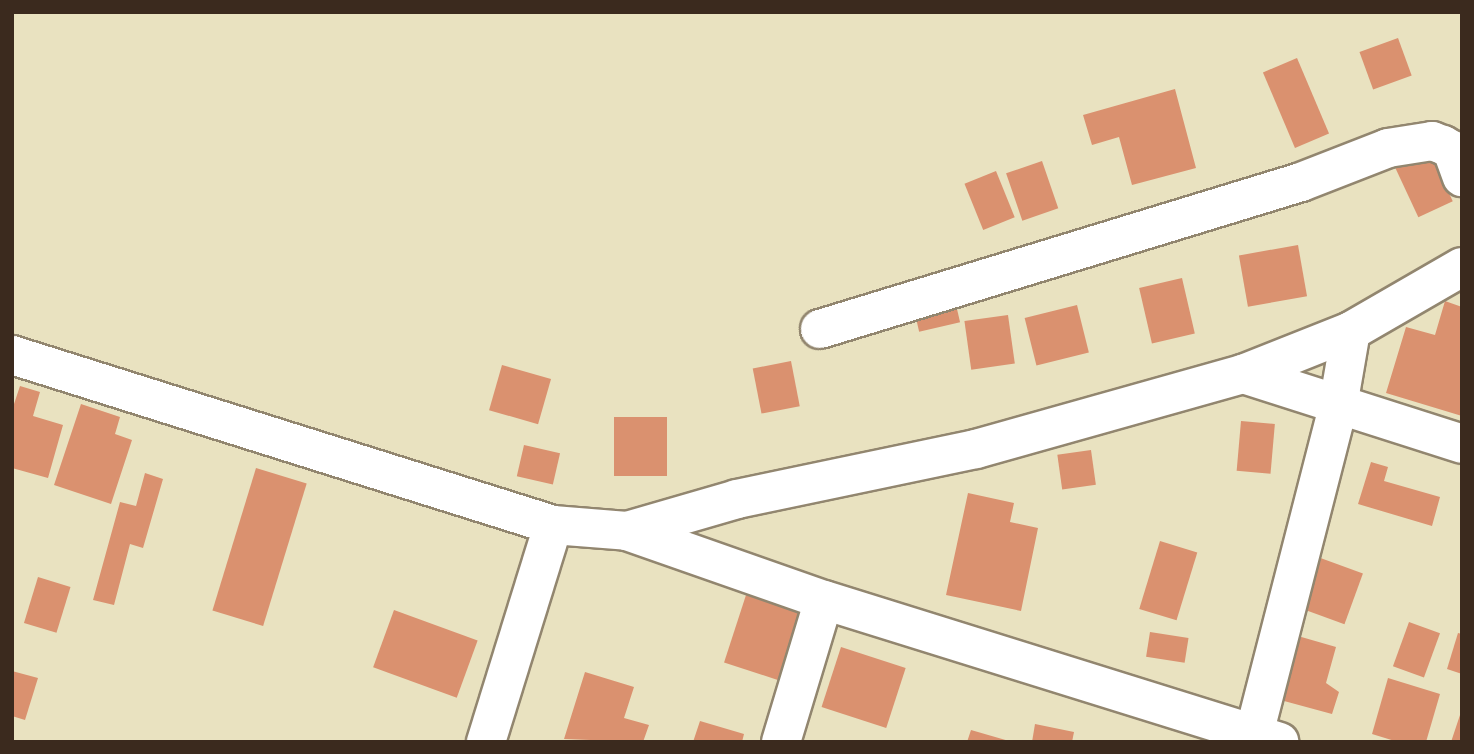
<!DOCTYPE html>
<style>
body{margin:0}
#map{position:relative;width:1474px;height:754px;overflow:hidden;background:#e9e2c0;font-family:"Libre Caslon Text",serif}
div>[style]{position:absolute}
.building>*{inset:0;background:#da916f;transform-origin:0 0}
.roads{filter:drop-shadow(2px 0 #92866f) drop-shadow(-2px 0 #92866f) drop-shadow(0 2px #92866f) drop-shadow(0 -2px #92866f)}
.minor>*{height:38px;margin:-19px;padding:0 19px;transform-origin:19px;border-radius:19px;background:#fff}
span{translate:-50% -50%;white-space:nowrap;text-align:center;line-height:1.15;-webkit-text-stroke:5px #fff;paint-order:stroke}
.frame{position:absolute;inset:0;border:14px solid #3b2a1e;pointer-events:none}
</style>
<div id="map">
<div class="building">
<div style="left:1398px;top:38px;width:40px;height:41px;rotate:70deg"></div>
<div style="left:1297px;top:58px;width:82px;height:37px;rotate:67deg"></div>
<div style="clip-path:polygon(1175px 89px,1196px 168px,1132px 185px,1119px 137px,1092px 145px,1083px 115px)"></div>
<div style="left:1427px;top:146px;width:61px;height:38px;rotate:65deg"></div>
<div style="left:1042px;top:161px;width:50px;height:38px;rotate:71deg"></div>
<div style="left:996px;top:171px;width:50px;height:34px;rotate:68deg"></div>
<div style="left:1298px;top:245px;width:52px;height:60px;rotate:80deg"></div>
<div style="left:1182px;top:278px;width:57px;height:44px;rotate:77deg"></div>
<div style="left:954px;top:296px;width:27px;height:42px;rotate:77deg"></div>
<div style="clip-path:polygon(1445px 301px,1462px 307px,1462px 416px,1386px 393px,1406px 327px,1435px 335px)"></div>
<div style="left:1077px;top:305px;width:49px;height:54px;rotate:76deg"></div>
<div style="left:1008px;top:315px;width:49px;height:44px;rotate:82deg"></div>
<div style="left:791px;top:361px;width:46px;height:39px;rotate:79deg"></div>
<div style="left:502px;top:365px;width:51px;height:47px;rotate:16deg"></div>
<div style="clip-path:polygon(20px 386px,40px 392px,33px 416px,63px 425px,48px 478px,12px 468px,12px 410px)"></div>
<div style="clip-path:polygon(81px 404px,120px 417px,115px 434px,132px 440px,111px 504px,54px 485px)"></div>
<div style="left:667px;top:417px;width:59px;height:53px;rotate:90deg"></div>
<div style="left:1241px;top:421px;width:34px;height:50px;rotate:5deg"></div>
<div style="left:524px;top:445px;width:37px;height:32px;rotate:13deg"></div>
<div style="left:1091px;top:450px;width:35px;height:34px;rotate:82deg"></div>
<div style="clip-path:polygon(1371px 462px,1388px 467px,1384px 481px,1440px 497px,1432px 526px,1358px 504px)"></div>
<div style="left:256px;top:468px;width:53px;height:149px;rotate:17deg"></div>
<div style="clip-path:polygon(145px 473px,163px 479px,143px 548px,130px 544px,114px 605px,93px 600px,120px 502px,136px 506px)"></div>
<div style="clip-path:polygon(968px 493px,1014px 503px,1010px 522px,1038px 528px,1021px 611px,946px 595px)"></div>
<div style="left:1160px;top:541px;width:39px;height:71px;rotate:17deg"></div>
<div style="left:1315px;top:556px;width:51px;height:54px;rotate:20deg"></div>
<div style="left:38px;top:577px;width:34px;height:48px;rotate:17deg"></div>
<div style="left:746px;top:595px;width:58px;height:71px;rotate:18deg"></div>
<div style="left:394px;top:610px;width:89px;height:61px;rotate:20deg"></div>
<div style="left:1409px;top:622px;width:33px;height:47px;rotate:20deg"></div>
<div style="left:1150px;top:632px;width:39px;height:25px;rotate:9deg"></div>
<div style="clip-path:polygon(1458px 633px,1462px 634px,1462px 674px,1447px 669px)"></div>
<div style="clip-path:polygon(1291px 634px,1336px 647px,1326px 683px,1339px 692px,1332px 714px,1273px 698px)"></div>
<div style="left:841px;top:647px;width:68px;height:63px;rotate:18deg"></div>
<div style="clip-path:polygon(12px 671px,38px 678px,25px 720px,12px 716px)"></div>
<div style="clip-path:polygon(585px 672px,634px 687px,624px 718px,649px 725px,643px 742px,564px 739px)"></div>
<div style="clip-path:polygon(1388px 678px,1440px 694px,1426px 742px,1398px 742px,1372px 734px)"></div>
<div style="clip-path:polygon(1461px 712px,1462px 742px,1451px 742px)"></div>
<div style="clip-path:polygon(700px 721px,744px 734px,742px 742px,693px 742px)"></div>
<div style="clip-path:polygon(1035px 724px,1074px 732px,1072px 742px,1032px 742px)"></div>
<div style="clip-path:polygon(971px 730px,1009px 741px,1009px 742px,967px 742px)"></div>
</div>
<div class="roads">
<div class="minor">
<div style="left:820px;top:329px;width:503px;rotate:-16.99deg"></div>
<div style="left:1301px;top:182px;width:93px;rotate:-21.3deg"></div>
<div style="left:1388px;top:148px;width:45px;rotate:-9deg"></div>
<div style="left:1432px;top:141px;width:12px;rotate:20deg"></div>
<div style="left:1443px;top:145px;width:10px;rotate:29deg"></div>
<div style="left:1452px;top:150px;width:29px;rotate:70deg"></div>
<div style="left:12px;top:355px;width:567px;rotate:17.44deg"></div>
<div style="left:553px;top:525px;width:74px;rotate:4.6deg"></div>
<div style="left:627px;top:531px;width:209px;rotate:19.3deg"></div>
<div style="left:824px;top:600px;width:477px;rotate:17.3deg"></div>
<div style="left:1243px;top:374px;width:230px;rotate:17.7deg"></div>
<div style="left:627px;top:531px;width:115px;rotate:-16.2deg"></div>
<div style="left:737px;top:499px;width:244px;rotate:-11.8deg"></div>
<div style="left:976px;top:449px;width:277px;rotate:-15.7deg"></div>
<div style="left:1243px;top:374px;width:116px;rotate:-21.7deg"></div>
<div style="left:1351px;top:331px;width:128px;rotate:-30deg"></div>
<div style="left:486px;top:742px;width:227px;rotate:-72.8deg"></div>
<div style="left:781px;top:742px;width:148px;rotate:-73.2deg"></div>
<div style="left:1252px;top:742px;width:347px;rotate:-75.6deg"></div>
<div style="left:1338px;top:406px;width:76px;rotate:-80.2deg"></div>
</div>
</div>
<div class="frame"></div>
</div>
